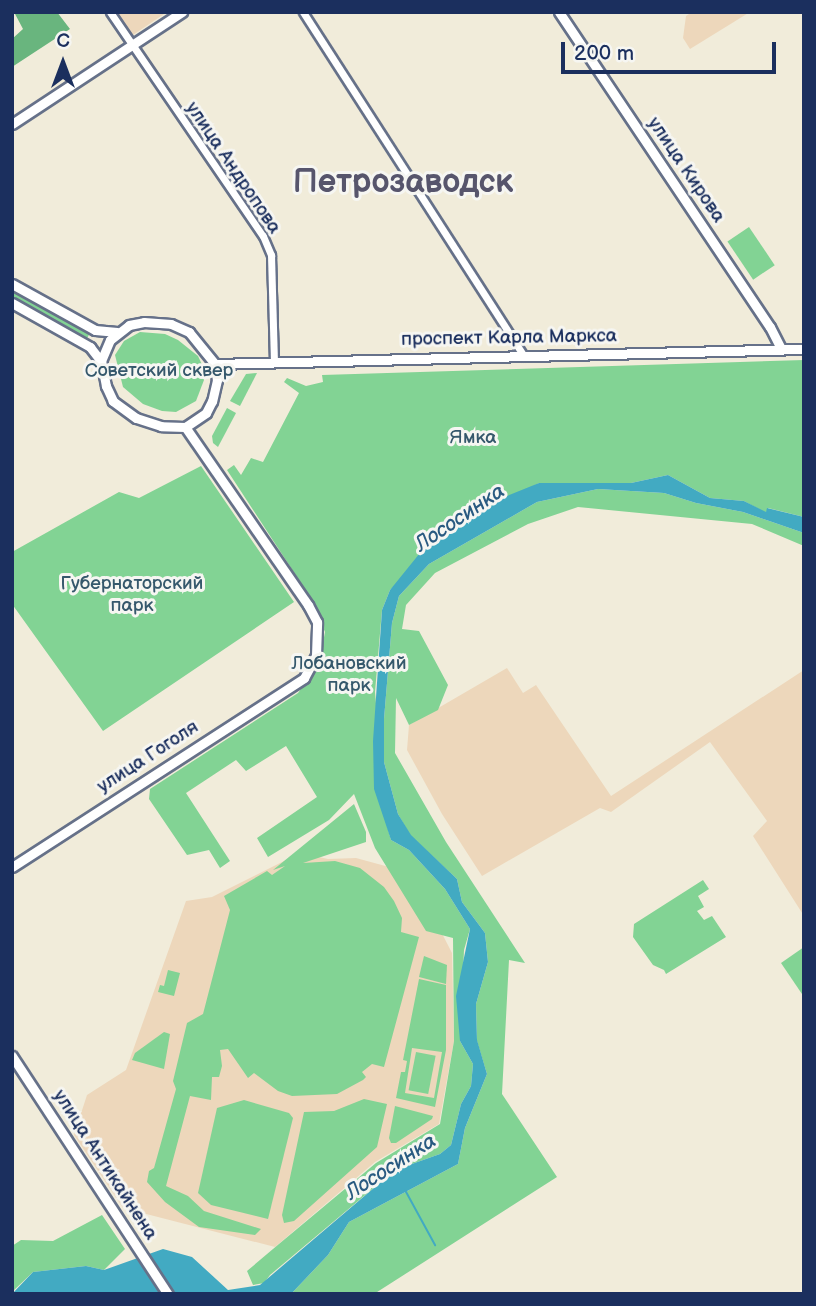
<!DOCTYPE html>
<meta charset="utf-8">
<style>
body{margin:0}
#map{position:relative;width:816px;height:1306px;overflow:hidden;background:#f1ecda;font-family:"Balsamiq Sans",sans-serif}
div>[style]{position:absolute}
.built>*{inset:0;background:#edd7bb}
.green>*{inset:0;background:#82d394;transform-origin:0 0}
.forest>*{inset:0;background:#69b57e}
.water>*{inset:0;background:#42aac2}
.stream>*{height:2px;margin:-1px;padding:0 1px;transform-origin:1px;border-radius:1px;background:#42aac2}
.roads{filter:drop-shadow(2px 0 #667189) drop-shadow(-2px 0 #667189) drop-shadow(0 2px #667189) drop-shadow(0 -2px #667189)}
.minor>*{height:7px;margin:-3.5px;padding:0 3.5px;transform-origin:3.5px;border-radius:3.5px;background:#fff}
.major>*{height:9px;margin:-4.5px;padding:0 4.5px;transform-origin:4.5px;border-radius:4.5px;background:#fff}
span{translate:-50% -50%;white-space:nowrap;text-align:center;line-height:1.15;-webkit-text-stroke:6px #f6f6f2;paint-order:stroke}
.street-label{font-size:19px;color:#1b2f5e}
.park-label{font-size:19px;color:#35586c}
.water-label{font-size:21px;color:#295a81;font-style:italic}
.town-label{font-size:33px;color:#57556c;font-weight:700}
.frame{position:absolute;inset:0;border:14px solid #1b2f5e;pointer-events:none}
.north{position:absolute;left:28px;top:28px;width:70px;height:70px;-webkit-text-stroke:5px #f6f6f2;paint-order:stroke;rotate:0deg;font-size:19px;font-weight:700;line-height:28px;text-align:center;color:#1b2f5e}
.north::after{content:'';display:block;margin:auto;width:24px;height:32px;background:#1b2f5e;clip-path:polygon(50% 0,100% 100%,50% 72%,0 100%)}
.scale{position:absolute;left:561px;top:42px;width:215px;height:32px;box-sizing:border-box;border:4px solid #1b2f5e;border-top:0;padding-left:9px;font-size:21px;line-height:24px;white-space:nowrap;color:#1b2f5e;-webkit-text-stroke:5px #f6f6f2;paint-order:stroke}
</style>
<div id="map">
<div class="built">
<div style="clip-path:polygon(115px 12px,167px 12px,130px 37px)"></div>
<div style="clip-path:polygon(692px 12px,750px 12px,690px 49px,683px 38px,686px 16px)"></div>
<div style="clip-path:polygon(507px 668px,523px 693px,536px 685px,611px 796px,804px 670px,804px 916px,753px 836px,767px 821px,710px 742px,611px 812px,600px 808px,482px 876px,442px 814px,407px 750px,409px 725px)"></div>
<div style="clip-path:polygon(300px 853px,328px 859px,356px 858px,411px 873px,452px 953px,454px 1041px,439px 1124px,375px 1162px,275px 1247px,123px 1208px,74px 1135px,87px 1095px,126px 1070px,186px 901px,212px 897px)"></div>
</div>
<div class="green">
<div style="left:749px;top:227px;width:46px;height:26px;rotate:56deg"></div>
<div style="left:12px;top:290px;width:89px;height:9px;rotate:29deg"></div>
<div style="clip-path:polygon(140px 332px,165px 334px,178px 340px,198px 356px,204px 369px,204px 380px,196px 401px,176px 412px,162px 411px,143px 404px,123px 387px,115px 355px,124px 341px)"></div>
<div style="clip-path:polygon(804px 360px,804px 517px,768px 508px,766px 513px,744px 501px,710px 498px,668px 475px,631px 483px,539px 483px,449px 532px,390px 590px,382px 610px,375px 692px,387px 826px,391px 840px,409px 850px,445px 889px,470px 929px,464px 950px,460px 1041px,473px 1064px,471px 1086px,461px 1104px,451px 1145px,440px 1154px,395px 1170px,270px 1275px,264px 1283px,253px 1285px,247px 1271px,273px 1249px,376px 1163px,440px 1124px,454px 1041px,453px 938px,426px 931px,375px 848px,354px 794px,329px 820px,268px 857px,257px 838px,317px 797px,286px 746px,246px 771px,236px 760px,186px 793px,230px 861px,220px 868px,209px 850px,187px 855px,149px 799px,150px 789px,298px 693px,319px 664px,325px 632px,310px 597px,227px 470px,234px 465px,241px 475px,251px 458px,263px 462px,299px 393px,284px 382px,287px 378px,306px 386px,323px 382px,322px 375px)"></div>
<div style="clip-path:polygon(257px 373px,240px 406px,230px 401px,246px 374px)"></div>
<div style="clip-path:polygon(227px 408px,236px 413px,218px 447px,213px 443px,212px 436px)"></div>
<div style="clip-path:polygon(201px 466px,294px 602px,103px 731px,12px 604px,12px 552px,119px 492px,139px 498px)"></div>
<div style="clip-path:polygon(598px 489px,664px 493px,696px 503px,743px 512px,804px 533px,804px 546px,752px 524px,578px 507px,528px 524px,435px 573px,406px 605px,402px 629px,419px 631px,448px 685px,438px 710px,409px 725px,396px 698px,395px 753px,446px 842px,525px 963px,509px 960px,502px 1094px,557px 1177px,374px 1294px,291px 1294px,328px 1255px,349px 1222px,458px 1164px,465px 1128px,487px 1074px,477px 1041px,476px 1004px,488px 962px,485px 933px,462px 902px,457px 879px,410px 835px,398px 814px,384px 762px,384px 719px,392px 623px,399px 596px,429px 564px,537px 502px)"></div>
<div style="clip-path:polygon(354px 804px,366px 832px,366px 842px,303px 863px,335px 861px,360px 868px,384px 887px,394px 901px,402px 918px,401px 932px,419px 937px,384px 1067px,372px 1064px,362px 1072px,366px 1077px,363px 1080px,337px 1094px,292px 1096px,278px 1091px,254px 1073px,248px 1078px,228px 1049px,220px 1050px,222px 1066px,219px 1077px,212px 1077px,211px 1100px,190px 1096px,166px 1186px,188px 1196px,204px 1211px,261px 1229px,255px 1235px,199px 1227px,165px 1202px,147px 1182px,149px 1171px,154px 1168px,176px 1089px,173px 1081px,187px 1023px,203px 1014px,230px 910px,224px 896px,267px 871px,272px 875px,285px 866px,273px 870px)"></div>
<div style="clip-path:polygon(703px 880px,709px 889px,698px 896px,704px 907px,697px 911px,704px 920px,712px 916px,726px 937px,666px 974px,664px 970px,653px 965px,633px 937px,634px 924px)"></div>
<div style="clip-path:polygon(804px 947px,804px 997px,781px 963px)"></div>
<div style="clip-path:polygon(424px 956px,447px 965px,446px 984px,419px 977px)"></div>
<div style="clip-path:polygon(168px 970px,180px 973px,174px 996px,158px 992px,160px 985px,164px 986px)"></div>
<div style="clip-path:polygon(evenodd,419px 979px,446px 985px,446px 1050px,435px 1107px,396px 1098px,401px 1072px,405px 1072px,407px 1061px,403px 1060px,419px 979px,412px 1048px,442px 1052px,434px 1098px,405px 1093px,412px 1048px)"></div>
<div style="clip-path:polygon(164px 1032px,170px 1034px,164px 1069px,132px 1060px,135px 1053px)"></div>
<div style="left:416px;top:1052px;width:20px;height:39px;rotate:11deg"></div>
<div style="clip-path:polygon(364px 1099px,387px 1104px,377px 1147px,294px 1221px,284px 1223px,282px 1215px,304px 1112px,334px 1111px)"></div>
<div style="clip-path:polygon(244px 1100px,289px 1113px,293px 1118px,268px 1219px,211px 1205px,198px 1193px,217px 1108px)"></div>
<div style="clip-path:polygon(395px 1106px,433px 1116px,432px 1119px,396px 1143px,391px 1143px,389px 1138px)"></div>
<div style="clip-path:polygon(102px 1215px,125px 1249px,104px 1270px,86px 1266px,33px 1272px,12px 1292px,12px 1246px,21px 1240px,53px 1241px)"></div>
</div>
<div class="forest">
<div style="clip-path:polygon(14px 12px,57px 12px,70px 29px,12px 67px,12px 39px,23px 29px)"></div>
</div>
<div class="water">
<div style="clip-path:polygon(668px 475px,710px 498px,744px 501px,766px 512px,767px 508px,804px 517px,804px 533px,743px 512px,696px 503px,664px 493px,598px 489px,537px 502px,429px 564px,399px 596px,392px 623px,384px 719px,384px 762px,398px 814px,411px 835px,457px 879px,462px 902px,485px 933px,488px 962px,476px 1004px,477px 1040px,487px 1074px,465px 1128px,458px 1164px,349px 1222px,328px 1255px,291px 1294px,12px 1294px,33px 1272px,86px 1266px,104px 1270px,163px 1249px,192px 1257px,228px 1290px,260px 1285px,395px 1170px,440px 1154px,451px 1145px,461px 1104px,471px 1086px,473px 1064px,460px 1041px,456px 996px,470px 929px,445px 889px,409px 850px,391px 840px,374px 789px,373px 741px,382px 610px,390px 590px,424px 548px,507px 496px,539px 483px,631px 483px)"></div>
</div>
<div class="stream">
<div style="left:405px;top:1190px;width:63px;rotate:61.4deg"></div>
</div>
<div class="roads">
<div class="minor">
<div style="left:110px;top:12px;width:271px;rotate:55.7deg"></div>
<div style="left:263px;top:236px;width:21px;rotate:67deg"></div>
<div style="left:271px;top:255px;width:105px;rotate:88.4deg"></div>
<div style="left:303px;top:12px;width:409px;rotate:57.3deg"></div>
</div>
<div class="major">
<div style="left:559px;top:12px;width:379px;rotate:56.2deg"></div>
<div style="left:770px;top:327px;width:25px;rotate:63deg"></div>
<div style="left:12px;top:124px;width:204px;rotate:-33.4deg"></div>
<div style="left:12px;top:284px;width:95px;rotate:29deg"></div>
<div style="left:95px;top:330px;width:22px;rotate:5deg"></div>
<div style="left:12px;top:303px;width:90px;rotate:29.4deg"></div>
<div style="left:90px;top:347px;width:18px;rotate:52deg"></div>
<div style="left:144px;top:322px;width:27px;rotate:4deg"></div>
<div style="left:171px;top:324px;width:20px;rotate:24deg"></div>
<div style="left:189px;top:332px;width:41px;rotate:50.9deg"></div>
<div style="left:215px;top:364px;width:16px;rotate:83deg"></div>
<div style="left:217px;top:380px;width:22px;rotate:103deg"></div>
<div style="left:212px;top:401px;width:13px;rotate:117deg"></div>
<div style="left:206px;top:413px;width:25px;rotate:146deg"></div>
<div style="left:185px;top:427px;width:24px;rotate:-178deg"></div>
<div style="left:161px;top:426px;width:26px;rotate:-162deg"></div>
<div style="left:136px;top:418px;width:29px;rotate:-144deg"></div>
<div style="left:113px;top:401px;width:17px;rotate:-115deg"></div>
<div style="left:106px;top:386px;width:25px;rotate:-101deg"></div>
<div style="left:101px;top:361px;width:23px;rotate:-67deg"></div>
<div style="left:110px;top:340px;width:24px;rotate:-38deg"></div>
<div style="left:129px;top:325px;width:15px;rotate:-11deg"></div>
<div style="left:215px;top:364px;width:589px;rotate:-1.46deg"></div>
<div style="left:12px;top:867px;width:348px;rotate:-32.9deg"></div>
<div style="left:304px;top:678px;width:26px;rotate:-62deg"></div>
<div style="left:316px;top:655px;width:33px;rotate:-88deg"></div>
<div style="left:317px;top:622px;width:19px;rotate:-118deg"></div>
<div style="left:308px;top:605px;width:216px;rotate:-124.6deg"></div>
<div style="left:12px;top:1056px;width:285px;rotate:56.8deg"></div>
</div>
</div>
<div class="street-label">
<span style="left:233px;top:168px;rotate:56deg">улица Андропова</span>
<span style="left:686px;top:170px;rotate:56deg">улица Кирова</span>
<span style="left:509px;top:338px;rotate:-1deg">проспект Карла Маркса</span>
<span style="left:148px;top:757px;rotate:-33deg">улица Гоголя</span>
<span style="left:105px;top:1165px;rotate:57deg">улица Антикайнена</span>
</div>
<div class="park-label">
<span style="left:159px;top:371px">Советский сквер</span>
<span style="left:473px;top:438px">Ямка</span>
<span style="left:132px;top:595px">Губернаторский<br>парк</span>
<span style="left:349px;top:675px">Лобановский<br>парк</span>
</div>
<div class="water-label">
<span style="left:460px;top:518px;rotate:-34deg">Лососинка</span>
<span style="left:391px;top:1167px;rotate:-33deg">Лососинка</span>
</div>
<div class="town-label">
<span style="left:403px;top:183px">Петрозаводск</span>
</div>
<div class="frame"></div>
<div class="north">С</div>
<div class="scale">200 m</div>
</div>
